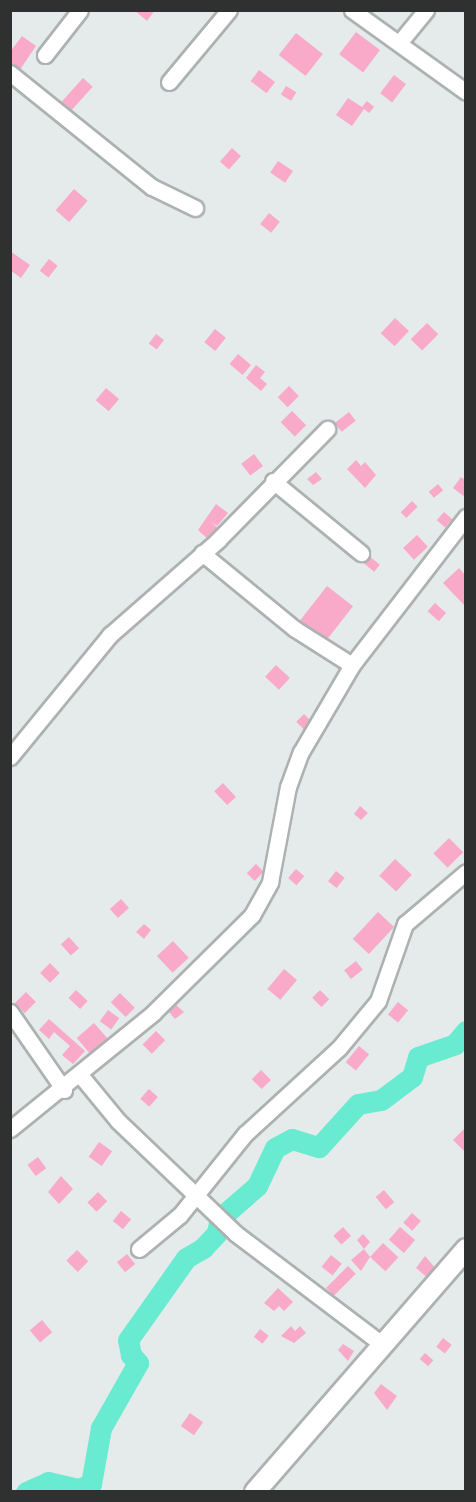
<!DOCTYPE html>
<style>
body{margin:0}
#map{position:relative;width:476px;height:1502px;overflow:hidden;background:#e5ebea;font-family:"PT Sans",sans-serif}
div>[style]{position:absolute}
.river>*{height:21px;margin:-10.5px;padding:0 10.5px;transform-origin:10.5px;border-radius:10.5px;background:#68ebd0}
.building>*{inset:0;background:#f8aac8;transform-origin:0 0}
.roads{filter:drop-shadow(2px 0 #adb2b1) drop-shadow(-2px 0 #adb2b1) drop-shadow(0 2px #adb2b1) drop-shadow(0 -2px #adb2b1)}
.minor>*{height:15px;margin:-7.5px;padding:0 7.5px;transform-origin:7.5px;border-radius:7.5px;background:#fff}
.major>*{height:20px;margin:-10px;padding:0 10px;transform-origin:10px;border-radius:10px;background:#fff}
span{translate:-50% -50%;white-space:nowrap;text-align:center;line-height:1.15;-webkit-text-stroke:4.5px #fff;paint-order:stroke}
.frame{position:absolute;inset:0;border:12px solid #2f3130;pointer-events:none}
</style>
<div id="map">
<div class="river">
<div style="left:26px;top:1492px;width:24px;rotate:-24deg"></div>
<div style="left:48px;top:1482px;width:32px;rotate:13deg"></div>
<div style="left:79px;top:1489px;width:13px;rotate:-23deg"></div>
<div style="left:91px;top:1484px;width:57px;rotate:-79.9deg"></div>
<div style="left:101px;top:1428px;width:75px;rotate:-60.4deg"></div>
<div style="left:138px;top:1363px;width:11px;rotate:-131deg"></div>
<div style="left:131px;top:1355px;width:15px;rotate:-101deg"></div>
<div style="left:128px;top:1340px;width:100px;rotate:-54.7deg"></div>
<div style="left:186px;top:1258px;width:20px;rotate:-30deg"></div>
<div style="left:203px;top:1248px;width:21px;rotate:-47deg"></div>
<div style="left:217px;top:1233px;width:15px;rotate:-79deg"></div>
<div style="left:220px;top:1218px;width:49px;rotate:-40.9deg"></div>
<div style="left:257px;top:1186px;width:42px;rotate:-64.7deg"></div>
<div style="left:275px;top:1148px;width:19px;rotate:-28deg"></div>
<div style="left:292px;top:1139px;width:28px;rotate:17deg"></div>
<div style="left:319px;top:1147px;width:58px;rotate:-47.8deg"></div>
<div style="left:358px;top:1104px;width:23px;rotate:-10deg"></div>
<div style="left:381px;top:1100px;width:39px;rotate:-37deg"></div>
<div style="left:412px;top:1077px;width:21px;rotate:-73deg"></div>
<div style="left:418px;top:1057px;width:39px;rotate:-19deg"></div>
<div style="left:455px;top:1044px;width:17px;rotate:-50deg"></div>
</div>
<div class="building">
<div style="clip-path:polygon(134px 10px,155px 10px,147px 21px)"></div>
<div style="left:356px;top:32px;width:30px;height:28px;rotate:37deg"></div>
<div style="left:296px;top:33px;width:34px;height:28px;rotate:38deg"></div>
<div style="clip-path:polygon(22px 36px,36px 46px,19px 71px,10px 65px,10px 52px)"></div>
<div style="left:259px;top:70px;width:20px;height:14px;rotate:37deg"></div>
<div style="left:394px;top:75px;width:15px;height:23px;rotate:37deg"></div>
<div style="left:83px;top:78px;width:13px;height:37px;rotate:42deg"></div>
<div style="left:286px;top:86px;width:12px;height:10px;rotate:31deg"></div>
<div style="clip-path:polygon(348px 98px,362px 107px,367px 101px,374px 107px,369px 113px,364px 109px,352px 126px,336px 115px)"></div>
<div style="left:232px;top:148px;width:12px;height:18px;rotate:42deg"></div>
<div style="left:278px;top:161px;width:18px;height:14px;rotate:34deg"></div>
<div style="left:74px;top:189px;width:18px;height:28px;rotate:41deg"></div>
<div style="left:269px;top:213px;width:14px;height:14px;rotate:39deg"></div>
<div style="clip-path:polygon(10px 251px,30px 265px,21px 278px,10px 270px)"></div>
<div style="left:49px;top:259px;width:11px;height:15px;rotate:38deg"></div>
<div style="left:395px;top:318px;width:19px;height:21px;rotate:43deg"></div>
<div style="left:427px;top:323px;width:16px;height:23px;rotate:45deg"></div>
<div style="left:215px;top:329px;width:14px;height:17px;rotate:39deg"></div>
<div style="left:156px;top:334px;width:10px;height:12px;rotate:37deg"></div>
<div style="left:238px;top:354px;width:17px;height:13px;rotate:40deg"></div>
<div style="clip-path:polygon(256px 365px,265px 372px,260px 378px,267px 384px,261px 391px,246px 378px)"></div>
<div style="left:289px;top:386px;width:14px;height:16px;rotate:45deg"></div>
<div style="left:106px;top:388px;width:17px;height:16px;rotate:40deg"></div>
<div style="left:292px;top:411px;width:20px;height:16px;rotate:45deg"></div>
<div style="left:349px;top:412px;width:11px;height:18px;rotate:52deg"></div>
<div style="left:254px;top:454px;width:15px;height:16px;rotate:53deg"></div>
<div style="clip-path:polygon(356px 460px,361px 466px,365px 462px,376px 475px,365px 488px,347px 469px)"></div>
<div style="clip-path:polygon(316px 472px,322px 479px,313px 485px,307px 479px)"></div>
<div style="clip-path:polygon(461px 477px,465px 480px,465px 497px,453px 488px)"></div>
<div style="left:438px;top:484px;width:8px;height:12px;rotate:50deg"></div>
<div style="left:412px;top:501px;width:8px;height:16px;rotate:45deg"></div>
<div style="clip-path:polygon(216px 504px,228px 513px,217px 526px,210px 521px,220px 530px,210px 541px,198px 530px)"></div>
<div style="left:444px;top:512px;width:11px;height:11px;rotate:41deg"></div>
<div style="left:417px;top:535px;width:16px;height:19px;rotate:47deg"></div>
<div style="left:369px;top:556px;width:14px;height:9px;rotate:39deg"></div>
<div style="clip-path:polygon(459px 568px,465px 575px,465px 606px,443px 583px)"></div>
<div style="left:327px;top:586px;width:33px;height:51px;rotate:38deg"></div>
<div style="left:435px;top:603px;width:15px;height:11px;rotate:42deg"></div>
<div style="left:276px;top:665px;width:19px;height:16px;rotate:43deg"></div>
<div style="left:304px;top:714px;width:11px;height:11px;rotate:45deg"></div>
<div style="left:223px;top:783px;width:19px;height:12px;rotate:47deg"></div>
<div style="clip-path:polygon(360px 806px,368px 813px,361px 820px,354px 814px)"></div>
<div style="left:449px;top:838px;width:20px;height:22px;rotate:45deg"></div>
<div style="left:395px;top:859px;width:23px;height:23px;rotate:43deg"></div>
<div style="left:256px;top:864px;width:11px;height:13px;rotate:45deg"></div>
<div style="left:296px;top:869px;width:11px;height:12px;rotate:41deg"></div>
<div style="left:336px;top:871px;width:11px;height:13px;rotate:38deg"></div>
<div style="left:121px;top:899px;width:12px;height:15px;rotate:48deg"></div>
<div style="left:378px;top:912px;width:22px;height:37px;rotate:43deg"></div>
<div style="clip-path:polygon(144px 924px,151px 930px,144px 939px,136px 932px)"></div>
<div style="left:69px;top:937px;width:15px;height:11px;rotate:48deg"></div>
<div style="left:173px;top:941px;width:23px;height:22px;rotate:47deg"></div>
<div style="left:356px;top:961px;width:11px;height:15px;rotate:52deg"></div>
<div style="left:50px;top:963px;width:14px;height:14px;rotate:45deg"></div>
<div style="left:284px;top:969px;width:17px;height:26px;rotate:40deg"></div>
<div style="left:76px;top:990px;width:16px;height:11px;rotate:43deg"></div>
<div style="left:320px;top:990px;width:13px;height:11px;rotate:45deg"></div>
<div style="left:26px;top:992px;width:14px;height:16px;rotate:45deg"></div>
<div style="left:120px;top:993px;width:21px;height:13px;rotate:45deg"></div>
<div style="left:398px;top:1002px;width:13px;height:16px;rotate:39deg"></div>
<div style="clip-path:polygon(176px 1005px,184px 1012px,175px 1019px,169px 1012px)"></div>
<div style="left:108px;top:1010px;width:14px;height:14px;rotate:36deg"></div>
<div style="clip-path:polygon(49px 1019px,85px 1051px,73px 1064px,62px 1055px,70px 1046px,54px 1032px,49px 1039px,39px 1030px)"></div>
<div style="left:94px;top:1023px;width:21px;height:23px;rotate:49deg"></div>
<div style="left:156px;top:1031px;width:13px;height:19px;rotate:45deg"></div>
<div style="left:359px;top:1046px;width:13px;height:21px;rotate:39deg"></div>
<div style="left:261px;top:1070px;width:14px;height:13px;rotate:45deg"></div>
<div style="left:149px;top:1089px;width:12px;height:13px;rotate:42deg"></div>
<div style="clip-path:polygon(465px 1128px,465px 1152px,453px 1140px)"></div>
<div style="left:99px;top:1142px;width:16px;height:18px;rotate:35deg"></div>
<div style="left:38px;top:1157px;width:14px;height:13px;rotate:54deg"></div>
<div style="clip-path:polygon(61px 1176px,73px 1189px,59px 1204px,48px 1192px)"></div>
<div style="left:384px;top:1190px;width:16px;height:11px;rotate:50deg"></div>
<div style="left:98px;top:1192px;width:13px;height:15px;rotate:45deg"></div>
<div style="left:121px;top:1211px;width:13px;height:13px;rotate:39deg"></div>
<div style="left:412px;top:1213px;width:12px;height:13px;rotate:42deg"></div>
<div style="left:343px;top:1227px;width:12px;height:13px;rotate:48deg"></div>
<div style="left:400px;top:1227px;width:20px;height:17px;rotate:41deg"></div>
<div style="clip-path:polygon(363px 1234px,370px 1242px,364px 1249px,370px 1257px,361px 1271px,351px 1260px,364px 1249px,357px 1240px)"></div>
<div style="left:383px;top:1243px;width:21px;height:19px;rotate:43deg"></div>
<div style="left:77px;top:1250px;width:16px;height:15px;rotate:45deg"></div>
<div style="left:127px;top:1254px;width:13px;height:13px;rotate:51deg"></div>
<div style="left:331px;top:1255px;width:14px;height:15px;rotate:39deg"></div>
<div style="clip-path:polygon(425px 1256px,437px 1270px,429px 1279px,416px 1268px)"></div>
<div style="left:348px;top:1266px;width:11px;height:31px;rotate:45deg"></div>
<div style="clip-path:polygon(278px 1288px,293px 1302px,284px 1311px,279px 1306px,274px 1311px,264px 1303px)"></div>
<div style="left:42px;top:1320px;width:16px;height:16px;rotate:50deg"></div>
<div style="clip-path:polygon(291px 1326px,295px 1331px,300px 1326px,306px 1333px,294px 1343px,281px 1336px)"></div>
<div style="left:260px;top:1329px;width:11px;height:10px;rotate:38deg"></div>
<div style="left:443px;top:1338px;width:11px;height:11px;rotate:38deg"></div>
<div style="clip-path:polygon(343px 1344px,354px 1351px,348px 1361px,338px 1350px)"></div>
<div style="left:425px;top:1353px;width:11px;height:8px;rotate:41deg"></div>
<div style="clip-path:polygon(381px 1384px,397px 1396px,387px 1410px,374px 1393px)"></div>
<div style="left:190px;top:1413px;width:16px;height:16px;rotate:35deg"></div>
</div>
<div class="roads">
<div class="minor">
<div style="left:352px;top:10px;width:140px;rotate:35.7deg"></div>
<div style="left:399px;top:43px;width:43px;rotate:-50.7deg"></div>
<div style="left:45px;top:55px;width:57px;rotate:-52.1deg"></div>
<div style="left:10px;top:73px;width:182px;rotate:38.8deg"></div>
<div style="left:152px;top:187px;width:48px;rotate:26deg"></div>
<div style="left:169px;top:82px;width:94px;rotate:-50.2deg"></div>
<div style="left:273px;top:481px;width:114px;rotate:39.3deg"></div>
<div style="left:202px;top:553px;width:120px;rotate:39.3deg"></div>
<div style="left:295px;top:629px;width:67px;rotate:32.3deg"></div>
<div style="left:10px;top:757px;width:158px;rotate:-50.7deg"></div>
<div style="left:110px;top:635px;width:144px;rotate:-41.3deg"></div>
<div style="left:218px;top:540px;width:156px;rotate:-45.5deg"></div>
<div style="left:10px;top:1012px;width:95px;rotate:55.3deg"></div>
<div style="left:81px;top:1076px;width:58px;rotate:50.6deg"></div>
<div style="left:118px;top:1121px;width:162px;rotate:43.7deg"></div>
<div style="left:235px;top:1233px;width:184px;rotate:37.1deg"></div>
<div style="left:10px;top:1129px;width:184px;rotate:-39deg"></div>
<div style="left:153px;top:1013px;width:139px;rotate:-44.7deg"></div>
<div style="left:252px;top:915px;width:38px;rotate:-61deg"></div>
<div style="left:270px;top:882px;width:97px;rotate:-79.3deg"></div>
<div style="left:288px;top:787px;width:37px;rotate:-70deg"></div>
<div style="left:301px;top:752px;width:101px;rotate:-59.6deg"></div>
<div style="left:352px;top:665px;width:187px;rotate:-52.4deg"></div>
<div style="left:139px;top:1249px;width:53px;rotate:-39.7deg"></div>
<div style="left:180px;top:1215px;width:104px;rotate:-51.3deg"></div>
<div style="left:245px;top:1134px;width:127px;rotate:-42.5deg"></div>
<div style="left:339px;top:1048px;width:61px;rotate:-50.3deg"></div>
<div style="left:378px;top:1001px;width:82px;rotate:-70.7deg"></div>
<div style="left:405px;top:924px;width:80px;rotate:-40.4deg"></div>
</div>
<div class="major">
<div style="left:255px;top:1492px;width:322px;rotate:-49deg"></div>
</div>
</div>
<div class="frame"></div>
</div>
